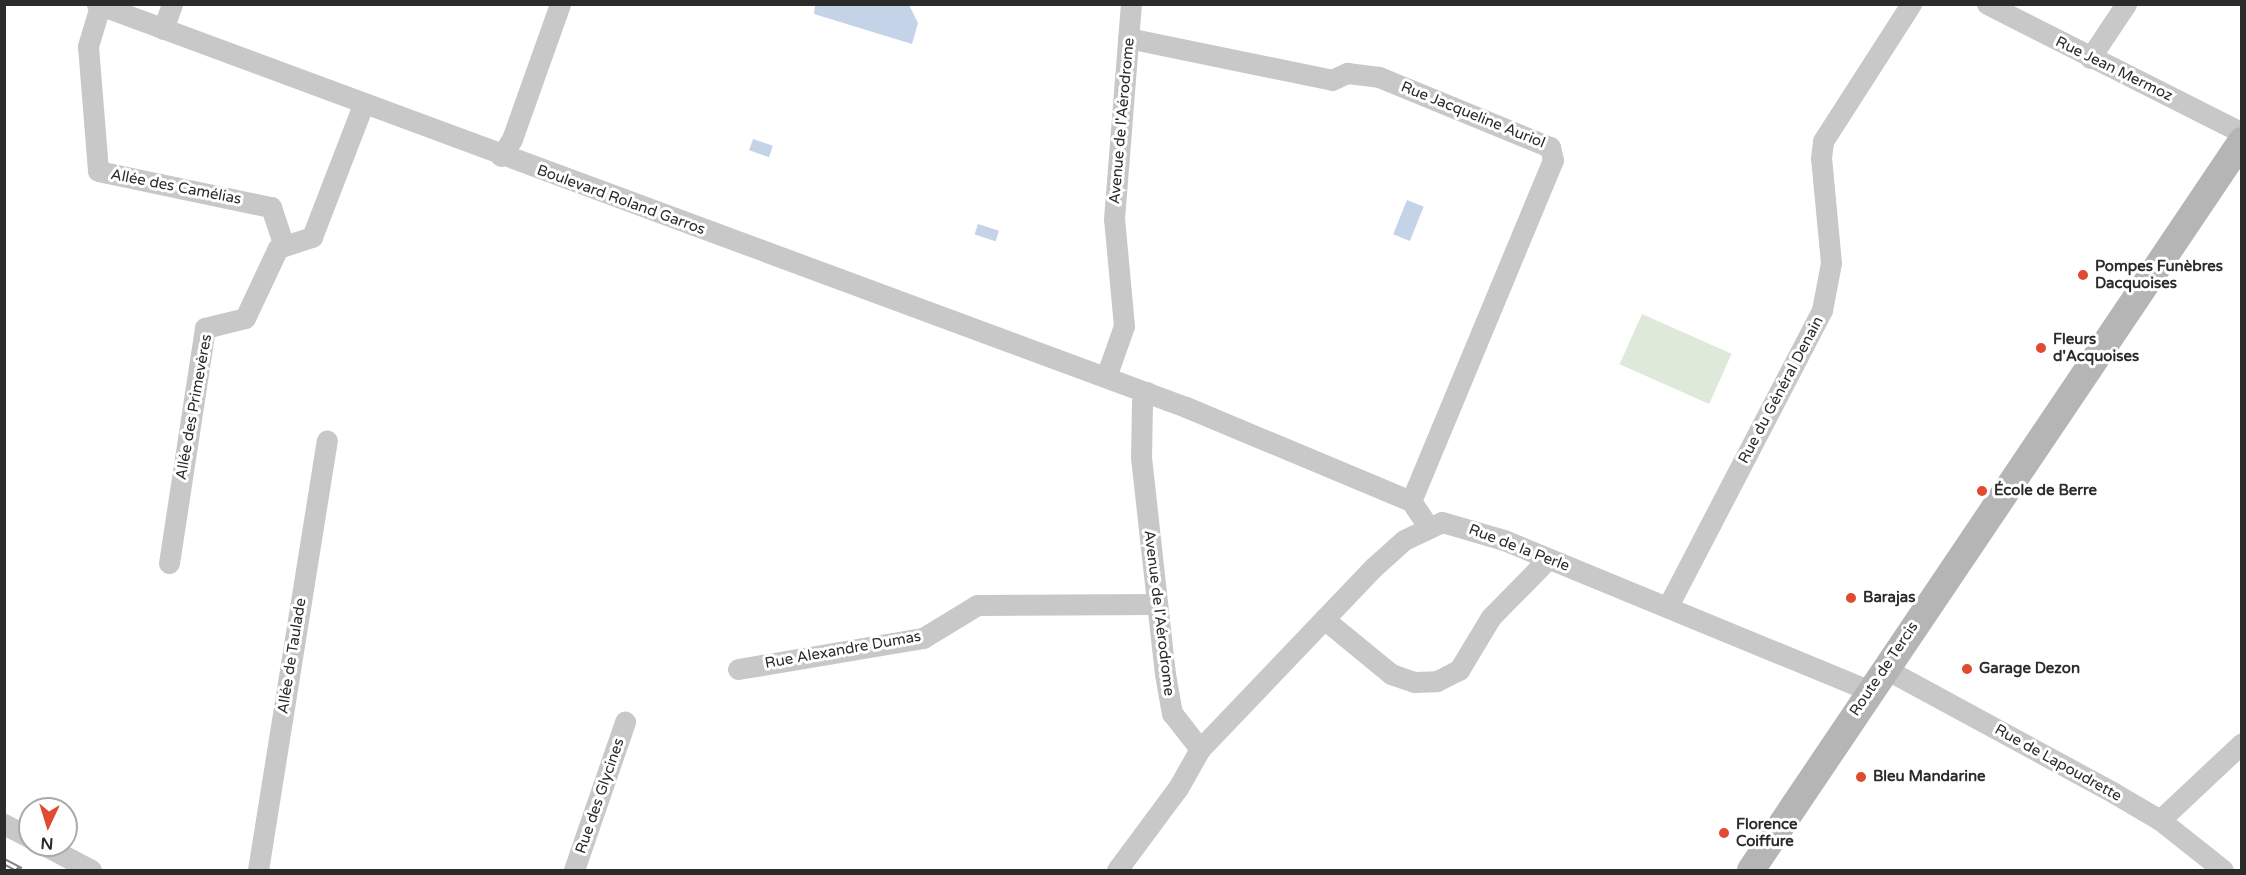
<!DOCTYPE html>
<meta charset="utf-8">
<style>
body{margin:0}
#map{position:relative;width:2246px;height:875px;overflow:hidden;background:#fff;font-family:"Varela Round",sans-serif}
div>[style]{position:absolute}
.green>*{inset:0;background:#dee9d9;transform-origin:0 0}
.water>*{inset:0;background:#c5d3e9;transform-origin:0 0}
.minor>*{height:21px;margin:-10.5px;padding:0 10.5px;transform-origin:10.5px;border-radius:10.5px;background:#c8c8c8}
.secondary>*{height:28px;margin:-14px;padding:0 14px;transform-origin:14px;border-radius:14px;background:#b5b5b5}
.rail>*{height:7px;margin-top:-3.5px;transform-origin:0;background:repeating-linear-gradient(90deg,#fff 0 14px,#808080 0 28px);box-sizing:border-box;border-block:2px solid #808080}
.dots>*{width:16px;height:16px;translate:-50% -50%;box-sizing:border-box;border:3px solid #fff;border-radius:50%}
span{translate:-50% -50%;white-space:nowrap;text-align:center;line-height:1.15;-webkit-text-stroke:6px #fff;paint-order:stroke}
.street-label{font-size:15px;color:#2b2b2b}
.poi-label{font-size:15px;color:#2b2b2b;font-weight:700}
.left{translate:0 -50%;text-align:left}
.frame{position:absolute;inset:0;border:6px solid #2b2b2b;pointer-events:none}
.north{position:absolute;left:18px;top:797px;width:60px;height:60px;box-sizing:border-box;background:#fff;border:2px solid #aaa;border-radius:50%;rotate:184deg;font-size:16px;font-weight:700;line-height:24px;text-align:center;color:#2b2b2b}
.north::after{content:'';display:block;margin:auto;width:21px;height:27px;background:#e04a30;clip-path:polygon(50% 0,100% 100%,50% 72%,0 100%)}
</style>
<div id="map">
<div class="green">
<div style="left:1642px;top:314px;width:98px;height:55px;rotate:24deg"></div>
</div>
<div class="water">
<div style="clip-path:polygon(815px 5px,909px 5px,918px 23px,912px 44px,814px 14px)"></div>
<div style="left:753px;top:139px;width:21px;height:12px;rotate:19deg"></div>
<div style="left:1407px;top:200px;width:18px;height:37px;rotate:22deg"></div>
<div style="left:978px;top:224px;width:22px;height:11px;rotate:18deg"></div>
</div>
<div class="minor">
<div style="left:97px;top:4px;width:1161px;rotate:20.31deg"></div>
<div style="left:1186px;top:407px;width:244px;rotate:22.7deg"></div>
<div style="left:1411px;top:501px;width:30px;rotate:56deg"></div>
<div style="left:1987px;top:4px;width:286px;rotate:26.8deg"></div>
<div style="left:100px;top:6px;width:42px;rotate:106.7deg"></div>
<div style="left:88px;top:46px;width:125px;rotate:85.4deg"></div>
<div style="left:98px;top:171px;width:177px;rotate:11.8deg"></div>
<div style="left:271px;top:207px;width:41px;rotate:71.6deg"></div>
<div style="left:163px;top:29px;width:27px;rotate:-70deg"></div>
<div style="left:1128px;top:38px;width:208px;rotate:11.6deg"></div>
<div style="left:1332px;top:80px;width:17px;rotate:-25deg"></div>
<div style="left:1347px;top:73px;width:32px;rotate:7deg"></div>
<div style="left:1379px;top:77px;width:185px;rotate:22.3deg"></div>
<div style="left:1550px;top:147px;width:13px;rotate:77deg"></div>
<div style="left:1553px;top:160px;width:369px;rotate:112.6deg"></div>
<div style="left:2090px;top:58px;width:65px;rotate:-56.3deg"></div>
<div style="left:501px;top:156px;width:20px;rotate:-57deg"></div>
<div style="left:512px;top:139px;width:143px;rotate:-70.4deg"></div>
<div style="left:1106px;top:377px;width:54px;rotate:-70.6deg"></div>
<div style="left:1124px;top:326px;width:107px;rotate:-95.3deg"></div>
<div style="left:1114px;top:219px;width:216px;rotate:-85.5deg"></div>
<div style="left:1147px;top:392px;width:11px;rotate:117deg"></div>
<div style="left:1142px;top:402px;width:55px;rotate:91deg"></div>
<div style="left:1141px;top:457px;width:218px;rotate:83.7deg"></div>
<div style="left:1165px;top:674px;width:40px;rotate:80deg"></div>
<div style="left:1172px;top:713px;width:46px;rotate:52.1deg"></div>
<div style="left:169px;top:563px;width:238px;rotate:-81.3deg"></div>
<div style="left:205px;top:328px;width:41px;rotate:-14deg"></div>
<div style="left:245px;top:318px;width:77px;rotate:-64.8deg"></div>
<div style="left:278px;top:248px;width:36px;rotate:-18deg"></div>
<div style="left:312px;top:237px;width:142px;rotate:-68.9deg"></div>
<div style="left:1668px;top:606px;width:334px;rotate:-62.5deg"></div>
<div style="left:1822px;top:310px;width:48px;rotate:-79.2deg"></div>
<div style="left:1831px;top:263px;width:105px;rotate:-95.4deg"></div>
<div style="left:1821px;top:158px;width:17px;rotate:-83deg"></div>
<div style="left:1823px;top:141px;width:163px;rotate:-57.3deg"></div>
<div style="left:1324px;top:619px;width:87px;rotate:39.4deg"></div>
<div style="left:1391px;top:674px;width:24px;rotate:19deg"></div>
<div style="left:1414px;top:682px;width:23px;rotate:-2deg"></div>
<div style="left:1437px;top:681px;width:25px;rotate:-27deg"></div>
<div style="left:1459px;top:670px;width:62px;rotate:-58.9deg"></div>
<div style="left:1491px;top:617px;width:81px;rotate:-45.5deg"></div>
<div style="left:1884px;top:668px;width:262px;rotate:28.5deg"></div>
<div style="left:2114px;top:793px;width:53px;rotate:30.4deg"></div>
<div style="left:2160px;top:820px;width:80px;rotate:38.4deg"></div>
<div style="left:738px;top:669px;width:188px;rotate:-9.5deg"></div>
<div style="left:923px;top:638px;width:63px;rotate:-31.4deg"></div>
<div style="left:977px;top:605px;width:180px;rotate:-0.3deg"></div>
<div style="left:2160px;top:820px;width:112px;rotate:-43.2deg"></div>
<div style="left:4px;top:824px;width:30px;rotate:28deg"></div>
<div style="left:44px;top:845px;width:53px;rotate:28deg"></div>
<div style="left:258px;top:870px;width:435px;rotate:-80.9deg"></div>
<div style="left:574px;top:870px;width:157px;rotate:-71deg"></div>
<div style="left:1117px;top:870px;width:102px;rotate:-53.4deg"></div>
<div style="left:1178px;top:788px;width:45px;rotate:-60.6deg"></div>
<div style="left:1200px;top:749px;width:252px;rotate:-46.3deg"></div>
<div style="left:1374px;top:567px;width:40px;rotate:-42deg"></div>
<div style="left:1404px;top:540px;width:42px;rotate:-25.3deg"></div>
<div style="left:1442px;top:522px;width:65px;rotate:16.2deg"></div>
<div style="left:1504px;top:540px;width:396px;rotate:22.4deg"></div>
</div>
<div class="secondary">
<div style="left:1751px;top:870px;width:879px;rotate:-56.04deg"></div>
</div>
<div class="rail">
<div style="left:4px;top:861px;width:19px;rotate:28deg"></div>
</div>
<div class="dots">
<div style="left:2083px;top:275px;background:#e04a30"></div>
<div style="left:2041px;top:348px;background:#e04a30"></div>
<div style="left:1982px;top:491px;background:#e04a30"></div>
<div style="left:1851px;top:598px;background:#e04a30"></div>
<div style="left:1967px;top:669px;background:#e04a30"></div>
<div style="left:1861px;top:777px;background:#e04a30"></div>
<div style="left:1724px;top:833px;background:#e04a30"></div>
</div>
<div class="street-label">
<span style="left:2114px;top:69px;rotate:26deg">Rue Jean Mermoz</span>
<span style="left:1473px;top:115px;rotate:22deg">Rue Jacqueline Auriol</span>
<span style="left:1122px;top:121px;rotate:-85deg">Avenue de l'Aérodrome</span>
<span style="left:176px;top:187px;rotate:11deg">Allée des Camélias</span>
<span style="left:621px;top:200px;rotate:20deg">Boulevard Roland Garros</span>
<span style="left:1781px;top:390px;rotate:-62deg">Rue du Général Denain</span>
<span style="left:194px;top:407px;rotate:-80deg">Allée des Primevères</span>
<span style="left:1519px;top:548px;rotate:21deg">Rue de la Perle</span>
<span style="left:1159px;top:613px;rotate:83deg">Avenue de l'Aérodrome</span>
<span style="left:843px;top:650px;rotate:-10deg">Rue Alexandre Dumas</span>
<span style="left:292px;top:656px;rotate:-81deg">Allée de Taulade</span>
<span style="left:1884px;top:669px;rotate:-56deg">Route de Tercis</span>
<span style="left:2058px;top:763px;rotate:29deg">Rue de Lapoudrette</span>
<span style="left:600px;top:796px;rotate:-71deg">Rue des Glycines</span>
</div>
<div class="poi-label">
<span class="left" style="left:2095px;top:275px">Pompes Funèbres<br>Dacquoises</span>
<span class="left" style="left:2053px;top:348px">Fleurs<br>d'Acquoises</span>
<span class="left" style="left:1994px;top:491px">École de Berre</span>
<span class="left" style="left:1863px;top:598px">Barajas</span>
<span class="left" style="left:1979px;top:669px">Garage Dezon</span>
<span class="left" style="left:1873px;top:777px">Bleu Mandarine</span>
<span class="left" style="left:1736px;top:833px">Florence<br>Coiffure</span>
</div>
<div class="frame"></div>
<div class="north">N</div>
</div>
